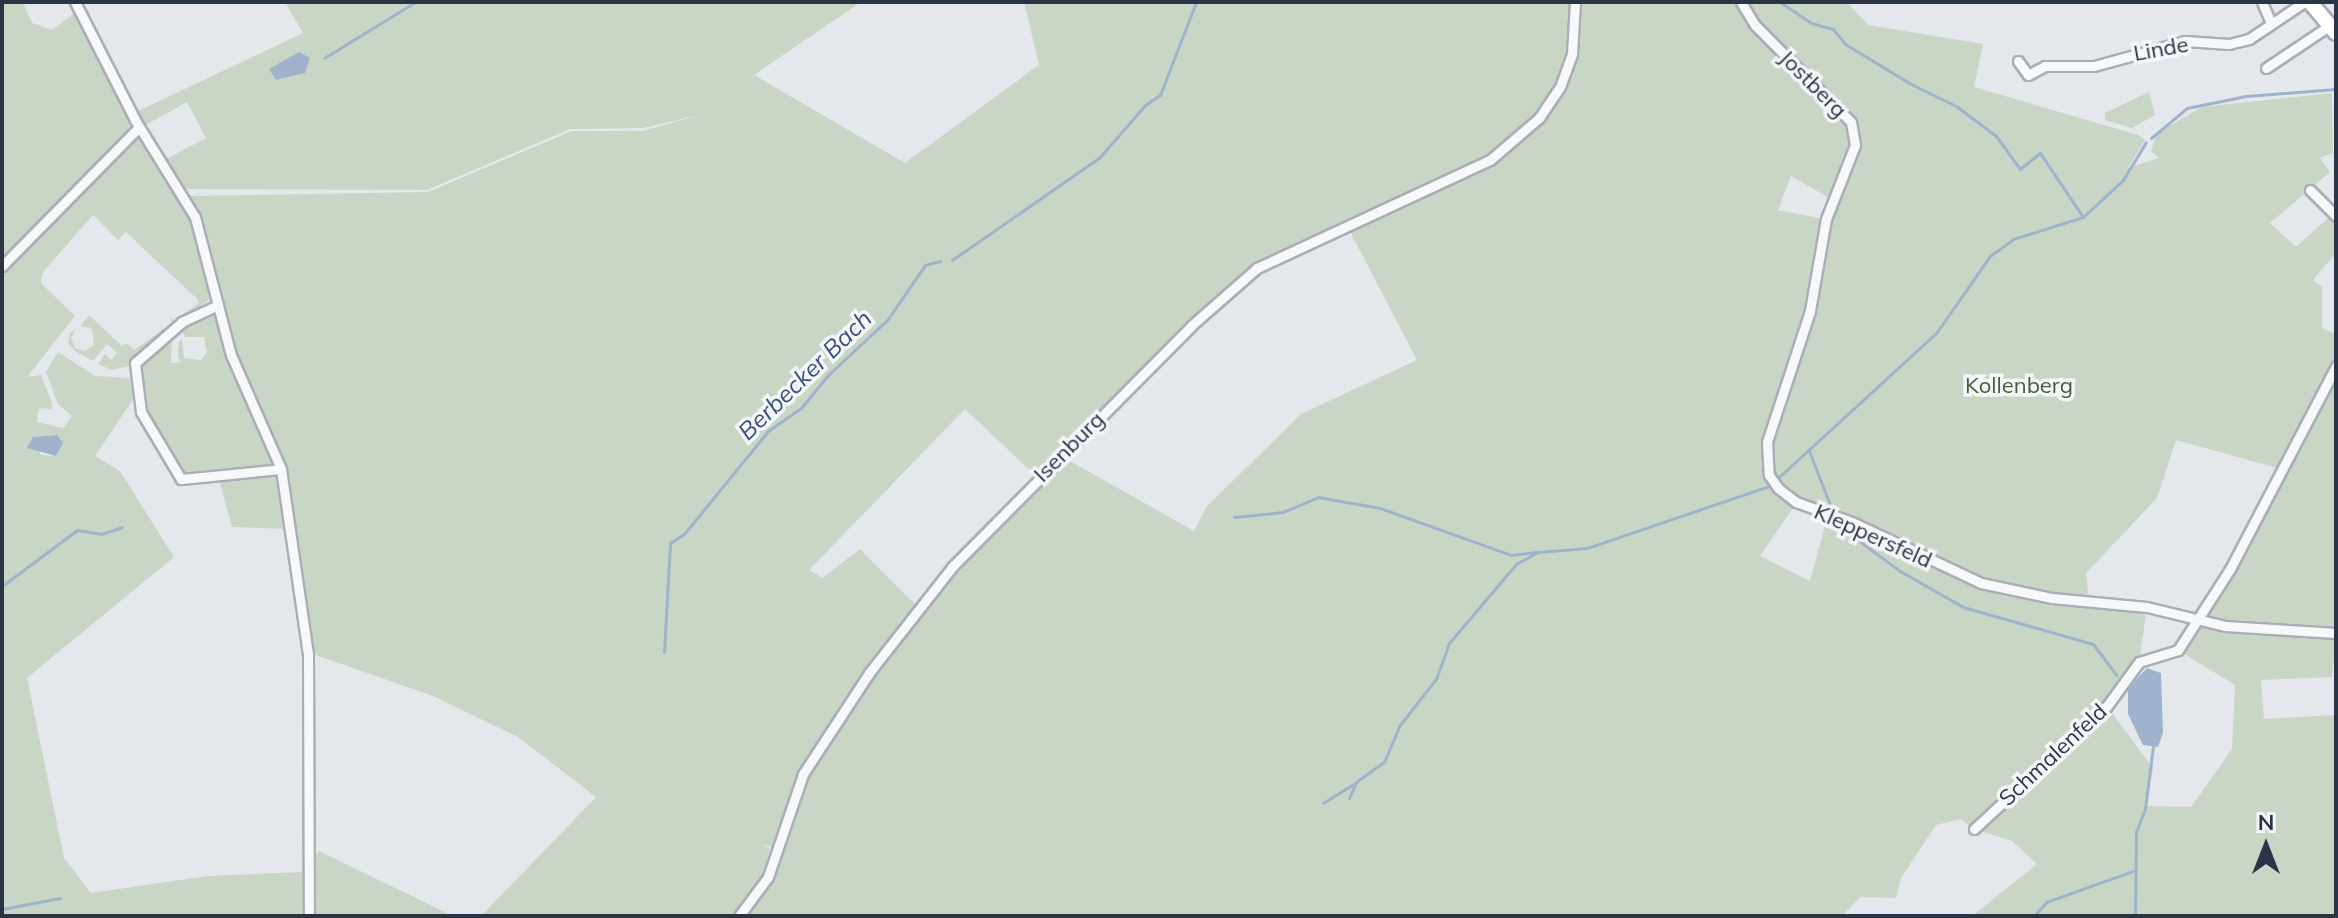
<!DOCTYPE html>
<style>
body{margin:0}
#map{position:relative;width:2338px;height:918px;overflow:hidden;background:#e4e7ec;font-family:Mulish,sans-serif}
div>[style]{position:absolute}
.green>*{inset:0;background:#c9d6c5}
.water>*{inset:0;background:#9fb4cc}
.stream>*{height:3px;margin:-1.5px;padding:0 1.5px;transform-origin:1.5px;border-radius:1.5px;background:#9fb4cc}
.roads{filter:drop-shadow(2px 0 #a9aeb7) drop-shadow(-2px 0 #a9aeb7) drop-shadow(0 2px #a9aeb7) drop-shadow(0 -2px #a9aeb7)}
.street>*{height:9px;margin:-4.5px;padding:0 4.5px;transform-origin:4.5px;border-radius:4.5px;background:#f7f8fa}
.primary>*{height:14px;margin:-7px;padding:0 7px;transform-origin:7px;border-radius:7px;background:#fff}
span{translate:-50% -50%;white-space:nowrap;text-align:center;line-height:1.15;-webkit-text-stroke:7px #f4f6f9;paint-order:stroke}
.street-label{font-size:22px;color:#2b3445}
.park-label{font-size:22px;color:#3f6138}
.water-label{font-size:24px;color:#34527a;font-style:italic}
.frame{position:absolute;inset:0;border:4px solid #2b3445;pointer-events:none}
.north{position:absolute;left:2226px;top:806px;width:80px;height:80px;-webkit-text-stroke:6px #f4f6f9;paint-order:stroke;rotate:0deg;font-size:22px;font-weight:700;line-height:32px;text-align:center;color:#2b3445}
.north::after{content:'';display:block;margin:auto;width:28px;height:36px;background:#2b3445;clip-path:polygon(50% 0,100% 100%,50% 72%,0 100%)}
</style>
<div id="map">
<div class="green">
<div style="clip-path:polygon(2px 2px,23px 2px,32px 23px,52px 30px,76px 12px,130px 121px,129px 131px,2px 263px)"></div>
<div style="clip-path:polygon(evenodd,285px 2px,861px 2px,754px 75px,905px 163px,1039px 65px,1024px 2px,1847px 2px,1868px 25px,1983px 44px,1974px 87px,2138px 135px,2145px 140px,2128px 168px,2159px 158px,2151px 151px,2157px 133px,2202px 107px,2332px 93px,2333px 153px,2320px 158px,2330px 172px,2270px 223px,2296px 247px,2329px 217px,2336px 224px,2336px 253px,2313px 280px,2322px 287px,2322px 328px,2336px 334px,2336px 358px,2281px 469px,2176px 440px,2157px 498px,2086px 573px,2089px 601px,2147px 607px,2139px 662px,2107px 706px,2153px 768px,2146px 806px,2191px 807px,2232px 749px,2235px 685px,2178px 650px,2287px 471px,2336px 372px,2336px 629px,2322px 631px,2336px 639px,2332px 677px,2261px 680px,2264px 719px,2336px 715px,2336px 916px,1972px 916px,2037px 864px,2012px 841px,1974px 829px,1961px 819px,1936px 825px,1901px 878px,1896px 898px,1861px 897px,1842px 916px,743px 916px,773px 878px,778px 850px,764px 844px,770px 849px,763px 875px,734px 916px,481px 916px,596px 797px,518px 737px,433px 696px,310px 653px,285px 471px,234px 354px,190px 196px,428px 192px,572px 131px,643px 131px,699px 115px,643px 128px,570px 129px,427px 190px,186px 189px,166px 159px,206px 138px,187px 102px,144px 126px,136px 112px,303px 33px,285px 2px,1851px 154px,1829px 220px,1778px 210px,1791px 176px,1829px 198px,1851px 154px,285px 2px,1347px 226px,1417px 360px,1301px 414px,1207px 506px,1194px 531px,1061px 456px,1257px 268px,1347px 226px,285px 2px,965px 409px,1036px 476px,1052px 464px,877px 660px,915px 604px,860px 549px,822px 578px,809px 570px,965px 409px,285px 2px,1797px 502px,1828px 515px,1810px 581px,1760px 556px,1797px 502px)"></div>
<div style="clip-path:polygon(2149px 92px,2155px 115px,2132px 128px,2105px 120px,2105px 113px)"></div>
<div style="clip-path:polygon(evenodd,141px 136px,191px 219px,211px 299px,173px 324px,170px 317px,174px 321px,199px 303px,197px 299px,126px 232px,118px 240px,93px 215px,43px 272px,41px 283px,75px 316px,27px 377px,41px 375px,52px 403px,52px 409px,39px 408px,37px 422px,63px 428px,72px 416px,58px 404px,46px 372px,58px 352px,95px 376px,130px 378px,134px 398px,95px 456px,120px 471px,174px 557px,27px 678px,64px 858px,91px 893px,208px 876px,304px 872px,306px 916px,2px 916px,2px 270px,132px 137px,141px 136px,57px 435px,57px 456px,41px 455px,33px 437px,57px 435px)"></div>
<div style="clip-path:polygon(208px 313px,216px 317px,274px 466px,193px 478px,179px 473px,143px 411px,139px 362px,172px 334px,171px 363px,181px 362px,178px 357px,179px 341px,182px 340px,184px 358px,201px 360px,207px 353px,204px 337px,185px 337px,180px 328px)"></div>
<div style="clip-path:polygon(89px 315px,122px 346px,127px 343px,134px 350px,162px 330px,160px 325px,165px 331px,129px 366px,111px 370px,98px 364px,105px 354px,111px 360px,117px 353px,107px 344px,93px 361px,75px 351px,68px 343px,70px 333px,76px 329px,71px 338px,75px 348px,85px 351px,94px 345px,92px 329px,81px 326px)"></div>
<div style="clip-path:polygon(270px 474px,279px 478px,287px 529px,232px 527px,219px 480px)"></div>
<div style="clip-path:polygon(319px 851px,453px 916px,309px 916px,306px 872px)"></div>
</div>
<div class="water">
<div style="clip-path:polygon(299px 52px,310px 58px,305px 73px,276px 80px,269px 69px)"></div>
<div style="clip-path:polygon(57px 435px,63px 443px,56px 456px,27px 448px,33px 437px)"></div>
<div style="clip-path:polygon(2147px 668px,2161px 673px,2163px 733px,2158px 747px,2143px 745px,2128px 714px,2128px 688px)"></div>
</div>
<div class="stream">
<div style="left:1780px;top:2px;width:37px;rotate:34deg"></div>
<div style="left:1811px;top:23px;width:23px;rotate:15deg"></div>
<div style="left:1833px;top:29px;width:19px;rotate:51deg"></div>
<div style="left:1845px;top:44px;width:77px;rotate:31.2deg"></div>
<div style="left:1911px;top:84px;width:50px;rotate:26.1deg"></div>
<div style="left:1956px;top:106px;width:50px;rotate:36.9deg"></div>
<div style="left:1996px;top:136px;width:41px;rotate:54deg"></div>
<div style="left:2020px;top:169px;width:26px;rotate:-39deg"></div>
<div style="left:2040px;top:153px;width:77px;rotate:56.1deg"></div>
<div style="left:324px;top:58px;width:107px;rotate:-31.6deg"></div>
<div style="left:2151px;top:138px;width:47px;rotate:-39.8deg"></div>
<div style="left:2187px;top:108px;width:60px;rotate:-11.5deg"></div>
<div style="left:2246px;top:96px;width:90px;rotate:-4.4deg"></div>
<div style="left:952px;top:260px;width:179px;rotate:-34.8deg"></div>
<div style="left:1099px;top:158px;width:70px;rotate:-49deg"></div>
<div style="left:1145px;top:105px;width:18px;rotate:-34deg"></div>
<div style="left:1160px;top:95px;width:100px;rotate:-68.8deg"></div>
<div style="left:1809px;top:451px;width:60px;rotate:68.6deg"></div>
<div style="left:1779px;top:477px;width:214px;rotate:-42.5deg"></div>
<div style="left:1937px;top:332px;width:93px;rotate:-55.1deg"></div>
<div style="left:1990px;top:256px;width:29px;rotate:-36deg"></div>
<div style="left:2013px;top:239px;width:73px;rotate:-17.4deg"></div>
<div style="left:2083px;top:217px;width:54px;rotate:-42.8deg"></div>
<div style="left:2123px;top:180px;width:44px;rotate:-58.8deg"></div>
<div style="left:1234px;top:517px;width:49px;rotate:-5.8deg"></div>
<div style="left:1283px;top:512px;width:38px;rotate:-23deg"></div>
<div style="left:1318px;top:497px;width:63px;rotate:10.1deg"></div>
<div style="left:1380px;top:508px;width:139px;rotate:19.7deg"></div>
<div style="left:1511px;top:555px;width:25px;rotate:-7deg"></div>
<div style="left:1839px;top:526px;width:76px;rotate:36.4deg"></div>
<div style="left:1900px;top:571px;width:73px;rotate:29.7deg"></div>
<div style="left:1963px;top:607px;width:135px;rotate:15.9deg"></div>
<div style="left:2093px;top:644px;width:39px;rotate:53deg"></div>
<div style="left:2px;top:586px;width:94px;rotate:-36.7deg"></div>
<div style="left:77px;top:530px;width:24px;rotate:9deg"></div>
<div style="left:101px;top:534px;width:22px;rotate:-18deg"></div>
<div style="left:664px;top:652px;width:109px;rotate:-86.8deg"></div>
<div style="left:670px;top:543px;width:17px;rotate:-33deg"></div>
<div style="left:684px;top:534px;width:133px;rotate:-50.8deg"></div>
<div style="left:768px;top:431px;width:40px;rotate:-34.9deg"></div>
<div style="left:801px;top:408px;width:43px;rotate:-50.7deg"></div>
<div style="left:828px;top:375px;width:82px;rotate:-43deg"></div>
<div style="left:888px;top:319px;width:65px;rotate:-55.6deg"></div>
<div style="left:925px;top:265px;width:16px;rotate:-15deg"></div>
<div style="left:1349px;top:798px;width:17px;rotate:-66deg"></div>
<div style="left:1356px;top:782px;width:34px;rotate:-36deg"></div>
<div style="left:1384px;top:762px;width:39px;rotate:-67deg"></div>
<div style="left:1399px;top:726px;width:60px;rotate:-51.8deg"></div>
<div style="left:1436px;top:679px;width:38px;rotate:-70deg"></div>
<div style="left:1449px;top:643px;width:104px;rotate:-49.7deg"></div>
<div style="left:1516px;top:564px;width:25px;rotate:-29deg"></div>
<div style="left:1538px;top:552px;width:49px;rotate:-4.7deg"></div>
<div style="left:1587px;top:548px;width:192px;rotate:-18.8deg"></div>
<div style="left:1323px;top:803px;width:36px;rotate:-32deg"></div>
<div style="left:2px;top:909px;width:59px;rotate:-10.7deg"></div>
<div style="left:2034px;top:916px;width:18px;rotate:-49deg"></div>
<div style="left:2046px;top:902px;width:92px;rotate:-19.6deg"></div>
<div style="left:2135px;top:916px;width:84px;rotate:-89.3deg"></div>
<div style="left:2136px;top:832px;width:25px;rotate:-69deg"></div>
<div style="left:2145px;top:809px;width:64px;rotate:-82.8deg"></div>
</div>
<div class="roads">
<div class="street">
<div style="left:75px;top:2px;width:132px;rotate:63deg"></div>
<div style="left:135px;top:120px;width:114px;rotate:58.3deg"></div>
<div style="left:195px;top:217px;width:143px;rotate:75.4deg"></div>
<div style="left:231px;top:355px;width:124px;rotate:66.3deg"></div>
<div style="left:281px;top:469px;width:187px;rotate:81.7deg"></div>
<div style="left:308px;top:654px;width:262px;rotate:89.8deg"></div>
<div style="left:1741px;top:2px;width:27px;rotate:59deg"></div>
<div style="left:1755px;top:25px;width:136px;rotate:45.3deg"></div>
<div style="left:1851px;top:122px;width:23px;rotate:80deg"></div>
<div style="left:1855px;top:145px;width:79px;rotate:111.4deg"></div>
<div style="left:1826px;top:219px;width:93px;rotate:99.9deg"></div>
<div style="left:1810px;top:311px;width:138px;rotate:108.2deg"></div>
<div style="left:1767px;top:442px;width:33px;rotate:87deg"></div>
<div style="left:1769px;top:475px;width:16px;rotate:55deg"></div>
<div style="left:1778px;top:488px;width:23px;rotate:38deg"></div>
<div style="left:1796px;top:502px;width:59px;rotate:19.7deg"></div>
<div style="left:1852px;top:522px;width:143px;rotate:25.3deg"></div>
<div style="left:1981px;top:583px;width:73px;rotate:11.9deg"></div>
<div style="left:2052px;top:598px;width:95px;rotate:5.4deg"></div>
<div style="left:2147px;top:607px;width:80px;rotate:13.7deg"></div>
<div style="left:2225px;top:626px;width:111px;rotate:3.6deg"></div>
<div style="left:2262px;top:2px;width:23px;rotate:67deg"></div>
<div style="left:2018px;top:61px;width:17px;rotate:54deg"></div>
<div style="left:2028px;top:75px;width:19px;rotate:-28deg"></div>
<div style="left:2045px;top:66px;width:49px"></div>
<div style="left:2094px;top:66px;width:94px;rotate:-15.4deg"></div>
<div style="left:2185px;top:41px;width:44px;rotate:3.9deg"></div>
<div style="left:2229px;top:44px;width:21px;rotate:-14deg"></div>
<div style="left:2249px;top:39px;width:66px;rotate:-33.9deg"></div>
<div style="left:2266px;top:68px;width:76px;rotate:-33.7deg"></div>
<div style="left:2310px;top:190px;width:37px;rotate:45deg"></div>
<div style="left:2px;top:266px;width:195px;rotate:-45.4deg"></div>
<div style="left:218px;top:305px;width:40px;rotate:155deg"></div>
<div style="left:182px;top:322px;width:62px;rotate:138.9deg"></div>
<div style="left:135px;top:363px;width:49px;rotate:83deg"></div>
<div style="left:141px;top:412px;width:78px;rotate:59.2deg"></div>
<div style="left:181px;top:479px;width:100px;rotate:-5.7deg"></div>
<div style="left:1974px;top:829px;width:181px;rotate:-42.8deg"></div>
<div style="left:2107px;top:706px;width:54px;rotate:-54deg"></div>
<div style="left:2139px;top:662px;width:41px;rotate:-17.1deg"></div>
<div style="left:2178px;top:650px;width:96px;rotate:-57.3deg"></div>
<div style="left:2230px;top:569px;width:229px;rotate:-62.4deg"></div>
<div style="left:739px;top:916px;width:49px;rotate:-53.4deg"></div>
<div style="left:768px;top:877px;width:109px;rotate:-71.2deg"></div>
<div style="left:803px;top:774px;width:121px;rotate:-56.8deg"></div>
<div style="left:869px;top:673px;width:135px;rotate:-51.9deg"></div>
<div style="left:952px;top:567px;width:339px;rotate:-45.2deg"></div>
<div style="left:1191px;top:326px;width:88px;rotate:-41.3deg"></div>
<div style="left:1257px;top:268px;width:257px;rotate:-24.9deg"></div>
<div style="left:1490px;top:160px;width:65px;rotate:-40.6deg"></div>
<div style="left:1539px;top:118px;width:37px;rotate:-56deg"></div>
<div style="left:1560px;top:87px;width:35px;rotate:-70deg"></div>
<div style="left:1572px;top:54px;width:52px;rotate:-86.7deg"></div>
</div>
<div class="primary">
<div style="left:2310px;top:2px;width:40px;rotate:50deg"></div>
</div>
</div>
<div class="street-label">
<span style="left:2161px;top:49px;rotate:-10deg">Linde</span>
<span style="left:1813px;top:84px;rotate:45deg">Jostberg</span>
<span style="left:1069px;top:447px;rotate:-45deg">Isenburg</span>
<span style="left:1873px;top:536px;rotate:24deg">Kleppersfeld</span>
<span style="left:2053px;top:755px;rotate:-43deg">Schmalenfeld</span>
</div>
<div class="park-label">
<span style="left:2019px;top:386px">Kollenberg</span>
</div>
<div class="water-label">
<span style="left:805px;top:375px;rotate:-44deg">Berbecker Bach</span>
</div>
<div class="frame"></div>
<div class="north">N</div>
</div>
